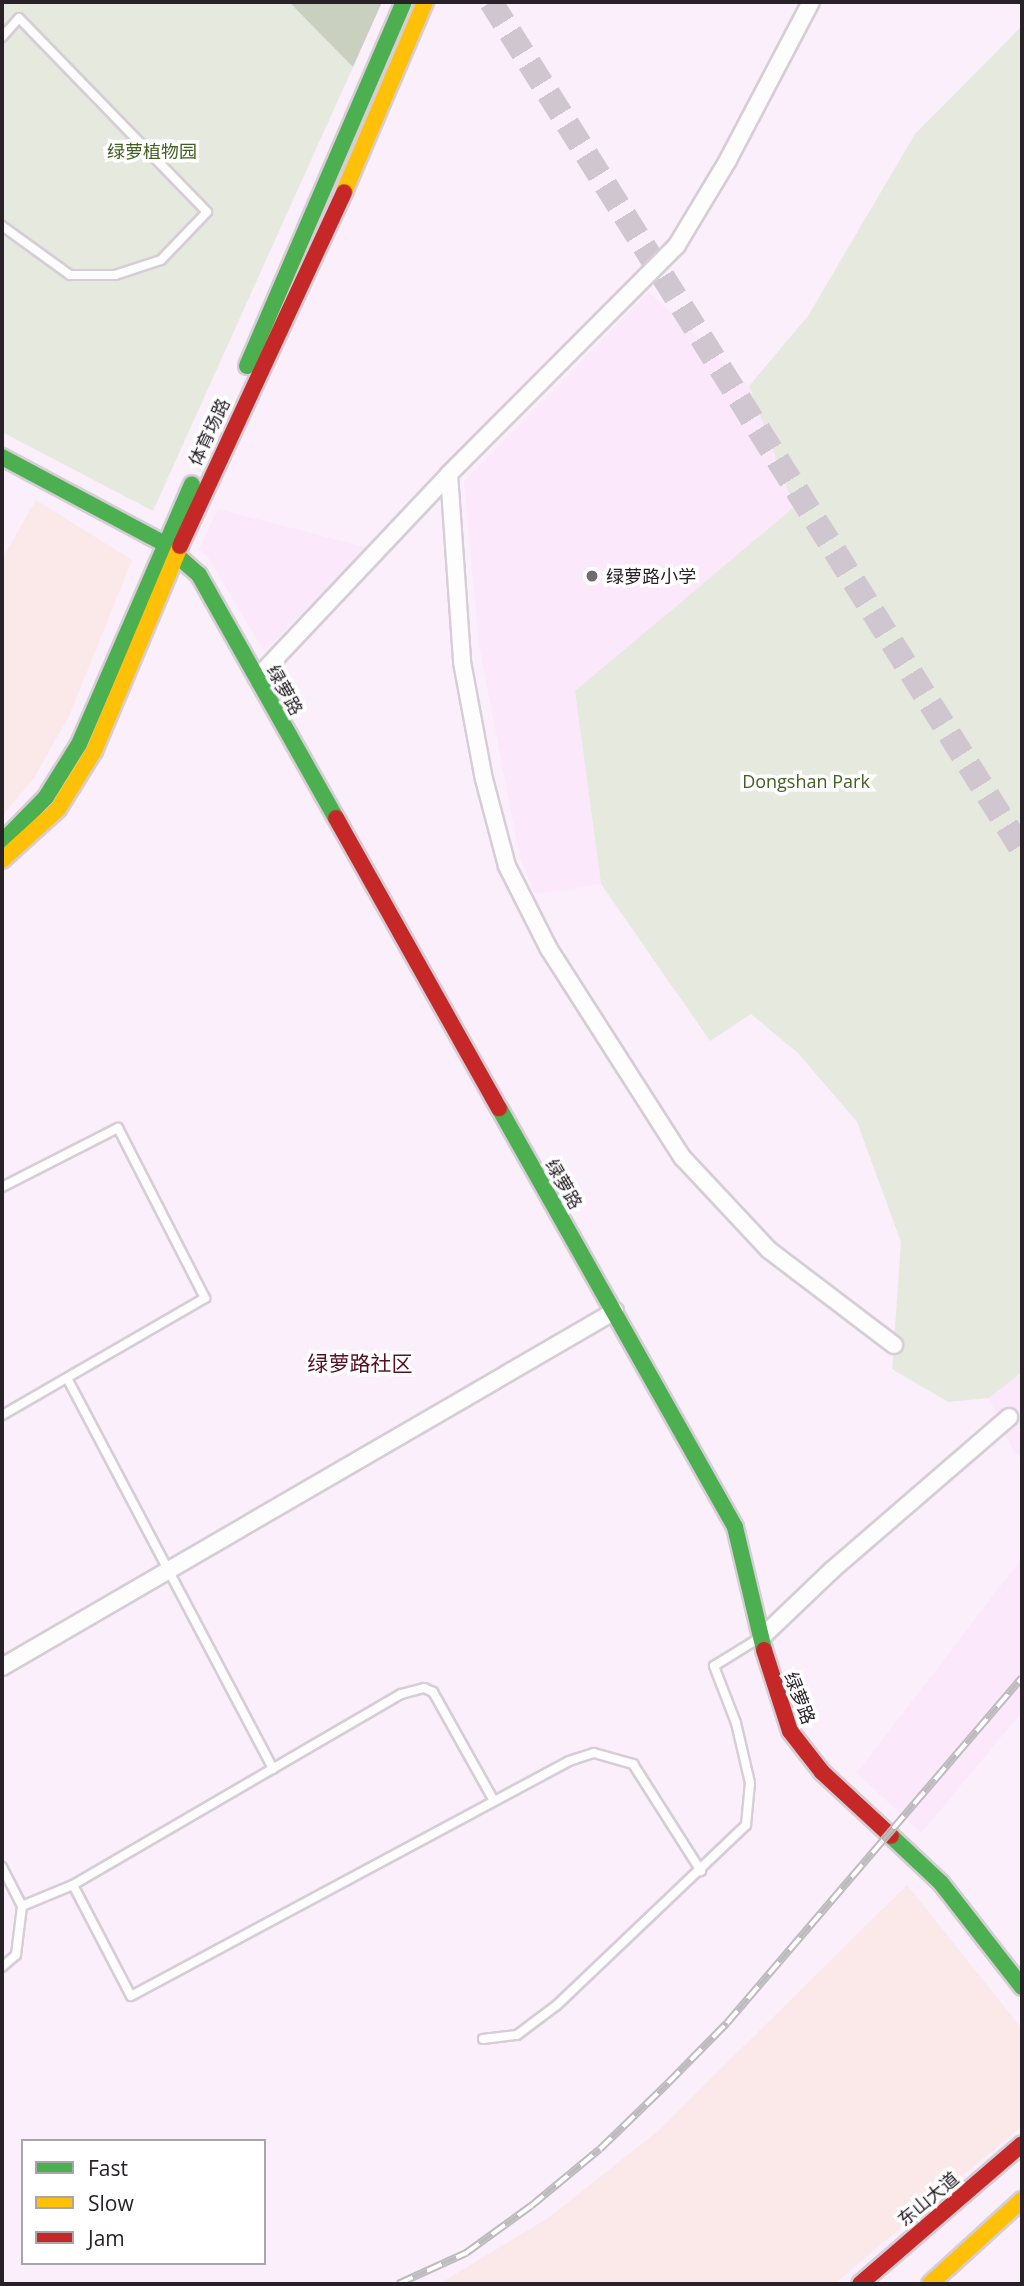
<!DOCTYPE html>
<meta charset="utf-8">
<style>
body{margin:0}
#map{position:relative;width:1024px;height:2286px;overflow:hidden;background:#faeffa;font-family:"Open Sans","Noto Sans SC",sans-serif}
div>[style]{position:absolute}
.commercial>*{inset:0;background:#fbe8e8}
.built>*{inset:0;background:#fbe8fb}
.green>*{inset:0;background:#e6eade}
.forest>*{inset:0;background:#c9d0bf}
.primary-tunnel>*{height:24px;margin-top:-12px;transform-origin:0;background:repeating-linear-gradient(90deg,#d0c6d0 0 24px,transparent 0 36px)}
.roads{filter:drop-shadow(2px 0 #d6cdd6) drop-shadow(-2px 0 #d6cdd6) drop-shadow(0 2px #d6cdd6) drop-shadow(0 -2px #d6cdd6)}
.lane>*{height:8px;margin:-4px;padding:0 4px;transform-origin:4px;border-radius:4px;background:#fefdfe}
.street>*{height:16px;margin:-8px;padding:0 8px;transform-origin:8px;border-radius:8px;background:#fefdfe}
.fast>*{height:16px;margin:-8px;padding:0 8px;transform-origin:8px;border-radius:8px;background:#4caf50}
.slow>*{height:16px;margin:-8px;padding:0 8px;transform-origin:8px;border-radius:8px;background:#ffc107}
.jam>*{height:16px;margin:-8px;padding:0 8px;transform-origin:8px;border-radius:8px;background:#c62828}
.rail>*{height:8px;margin-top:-4px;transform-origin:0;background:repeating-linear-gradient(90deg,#fff 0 16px,#bebbbe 0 32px);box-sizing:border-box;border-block:2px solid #bebbbe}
.dots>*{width:19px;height:19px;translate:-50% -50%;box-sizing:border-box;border:4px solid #fff;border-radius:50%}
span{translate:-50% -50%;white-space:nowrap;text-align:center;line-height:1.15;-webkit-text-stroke:7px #fff;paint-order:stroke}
.park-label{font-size:18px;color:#435f24}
.street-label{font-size:18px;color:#282128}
.poi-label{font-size:18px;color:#282128}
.left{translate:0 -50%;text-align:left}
.quarter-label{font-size:21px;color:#551023}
.frame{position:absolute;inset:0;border:4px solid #282128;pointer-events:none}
.legend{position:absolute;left:21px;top:2139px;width:245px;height:126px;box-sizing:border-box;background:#fff;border:2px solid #a9a6a9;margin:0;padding:9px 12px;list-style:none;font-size:21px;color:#282128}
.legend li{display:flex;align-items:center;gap:14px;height:35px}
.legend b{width:35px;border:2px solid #a9a6a9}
</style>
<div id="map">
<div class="commercial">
<div style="clip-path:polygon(36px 500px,132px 560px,69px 716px,34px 778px,2px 816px,2px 559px)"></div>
<div style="clip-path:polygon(907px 1885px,1022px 2029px,1022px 2126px,834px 2284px,439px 2284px,548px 2218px,657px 2132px)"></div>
</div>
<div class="built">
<div style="clip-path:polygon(649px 292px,749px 386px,794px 507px,575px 691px,601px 884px,535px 894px,520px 858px,479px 645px,464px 481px)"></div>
<div style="clip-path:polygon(218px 509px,368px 548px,264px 651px,208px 557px,199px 550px)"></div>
<div style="clip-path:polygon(1022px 1372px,1022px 1458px,1014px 1452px,989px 1398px)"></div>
<div style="clip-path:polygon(1022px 1558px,1022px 1712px,921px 1833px,857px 1773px)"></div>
</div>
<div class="green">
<div style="clip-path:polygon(2px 2px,289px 2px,353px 67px,153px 511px,2px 432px)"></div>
<div style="clip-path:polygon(1022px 26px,1022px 1372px,989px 1398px,948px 1402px,892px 1369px,901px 1242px,857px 1122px,798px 1053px,751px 1014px,710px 1041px,601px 884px,575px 691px,794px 507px,749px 386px,808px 316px,915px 134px)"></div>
</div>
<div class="forest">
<div style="clip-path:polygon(289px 2px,382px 2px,353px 67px)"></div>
</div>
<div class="primary-tunnel">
<div style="left:491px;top:2px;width:1001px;rotate:57.95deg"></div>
</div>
<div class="roads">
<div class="lane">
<div style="left:2px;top:37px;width:25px;rotate:-48deg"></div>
<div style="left:19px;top:18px;width:270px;rotate:45.9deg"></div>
<div style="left:207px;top:212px;width:66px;rotate:133.8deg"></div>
<div style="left:161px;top:260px;width:48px;rotate:161.9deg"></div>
<div style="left:115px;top:275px;width:45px;rotate:180deg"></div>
<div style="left:70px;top:275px;width:84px;rotate:-144.2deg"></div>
<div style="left:2px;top:1187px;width:130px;rotate:-27deg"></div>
<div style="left:118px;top:1128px;width:191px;rotate:62.9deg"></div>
<div style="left:205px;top:1298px;width:234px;rotate:150deg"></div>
<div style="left:67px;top:1378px;width:442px;rotate:62.2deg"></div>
<div style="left:494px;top:1801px;width:125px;rotate:-119.2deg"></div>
<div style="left:433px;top:1692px;width:10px;rotate:-156deg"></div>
<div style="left:424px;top:1688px;width:24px;rotate:165deg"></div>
<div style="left:401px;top:1694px;width:380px;rotate:149.8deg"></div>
<div style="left:73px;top:1885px;width:125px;rotate:62.4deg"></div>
<div style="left:131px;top:1996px;width:497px;rotate:-28.2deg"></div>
<div style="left:569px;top:1761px;width:26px;rotate:-18deg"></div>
<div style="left:594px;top:1753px;width:41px;rotate:15.8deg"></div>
<div style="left:633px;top:1764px;width:127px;rotate:57.6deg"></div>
<div style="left:2px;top:1867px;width:44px;rotate:62.9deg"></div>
<div style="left:2px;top:1967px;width:18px;rotate:-41deg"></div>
<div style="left:16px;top:1955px;width:49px;rotate:-83deg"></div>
<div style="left:22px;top:1906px;width:55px;rotate:-22.4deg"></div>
<div style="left:483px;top:2039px;width:34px;rotate:-7deg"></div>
<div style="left:517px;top:2035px;width:50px;rotate:-36.9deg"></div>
<div style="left:557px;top:2005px;width:261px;rotate:-43.6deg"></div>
<div style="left:746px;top:1825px;width:42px;rotate:-84.6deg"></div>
<div style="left:750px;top:1783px;width:62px;rotate:-103.1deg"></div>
<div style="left:736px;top:1723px;width:61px;rotate:-111.1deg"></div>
<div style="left:714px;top:1666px;width:55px;rotate:-31.7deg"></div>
</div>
<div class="street">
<div style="left:449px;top:474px;width:188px;rotate:86deg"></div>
<div style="left:462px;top:662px;width:119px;rotate:79.4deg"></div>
<div style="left:484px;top:779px;width:90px;rotate:75.2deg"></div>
<div style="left:507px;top:866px;width:93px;rotate:63.2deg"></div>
<div style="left:549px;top:949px;width:247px;rotate:57.4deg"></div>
<div style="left:682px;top:1157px;width:127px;rotate:46.9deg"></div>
<div style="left:769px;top:1250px;width:157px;rotate:37.2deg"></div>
<div style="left:257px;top:678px;width:280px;rotate:-46.7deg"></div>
<div style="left:449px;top:474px;width:323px;rotate:-45.1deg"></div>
<div style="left:677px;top:245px;width:99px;rotate:-59deg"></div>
<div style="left:728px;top:160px;width:178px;rotate:-62.3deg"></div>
<div style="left:763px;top:1636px;width:95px;rotate:-43.7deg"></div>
<div style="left:832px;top:1570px;width:234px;rotate:-40.8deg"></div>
<div style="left:2px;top:1667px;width:709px;rotate:-30.15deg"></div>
</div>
<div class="fast">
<div style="left:247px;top:366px;width:396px;rotate:-66.7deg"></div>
<div style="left:2px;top:457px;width:183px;rotate:28.1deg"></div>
<div style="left:163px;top:543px;width:48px;rotate:41.6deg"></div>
<div style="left:199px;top:575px;width:279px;rotate:60.6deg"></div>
<div style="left:2px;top:842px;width:63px;rotate:-45.6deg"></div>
<div style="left:46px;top:797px;width:62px;rotate:-58.1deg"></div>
<div style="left:79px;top:744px;width:283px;rotate:-66.5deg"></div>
<div style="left:499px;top:1108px;width:481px;rotate:60.6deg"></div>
<div style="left:735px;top:1527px;width:126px;rotate:76.7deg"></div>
<div style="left:891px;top:1836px;width:69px;rotate:43.2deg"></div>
<div style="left:941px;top:1883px;width:132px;rotate:52.1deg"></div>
</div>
<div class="slow">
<div style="left:344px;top:192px;width:207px;rotate:-66.9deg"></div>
<div style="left:2px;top:860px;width:76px;rotate:-42.3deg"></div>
<div style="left:58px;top:809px;width:68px;rotate:-58.2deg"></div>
<div style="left:94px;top:751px;width:222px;rotate:-67.2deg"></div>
<div style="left:930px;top:2284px;width:125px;rotate:-42.4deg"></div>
</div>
<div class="jam">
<div style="left:180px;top:546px;width:390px;rotate:-65.1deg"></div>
<div style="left:336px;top:818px;width:333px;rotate:60.7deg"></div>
<div style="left:764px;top:1650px;width:85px;rotate:72.2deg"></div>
<div style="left:790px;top:1731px;width:52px;rotate:52deg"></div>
<div style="left:822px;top:1772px;width:94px;rotate:42.8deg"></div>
<div style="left:860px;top:2284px;width:214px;rotate:-40.8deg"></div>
</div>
</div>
<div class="rail">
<div style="left:398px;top:2284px;width:75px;rotate:-24.5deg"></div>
<div style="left:466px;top:2253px;width:80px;rotate:-35.9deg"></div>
<div style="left:531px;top:2206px;width:89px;rotate:-39.6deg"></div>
<div style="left:600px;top:2149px;width:95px;rotate:-44.1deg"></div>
<div style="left:668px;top:2083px;width:84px;rotate:-45.5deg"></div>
<div style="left:727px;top:2023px;width:454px;rotate:-49.5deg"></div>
</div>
<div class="dots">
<div style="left:592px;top:576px;background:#726972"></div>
</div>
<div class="park-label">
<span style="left:152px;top:151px">绿萝植物园</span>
<span style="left:806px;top:781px">Dongshan Park</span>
</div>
<div class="street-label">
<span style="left:209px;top:432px;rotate:-65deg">体育场路</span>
<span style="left:285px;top:690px;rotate:61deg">绿萝路</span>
<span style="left:564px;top:1184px;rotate:60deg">绿萝路</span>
<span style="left:800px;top:1698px;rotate:69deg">绿萝路</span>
<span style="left:928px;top:2199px;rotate:-40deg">东山大道</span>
</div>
<div class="poi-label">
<span class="left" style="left:606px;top:576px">绿萝路小学</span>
</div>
<div class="quarter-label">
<span style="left:360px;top:1363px">绿萝路社区</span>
</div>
<div class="frame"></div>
<ul class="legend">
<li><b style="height:9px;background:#4caf50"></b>Fast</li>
<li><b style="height:9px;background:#ffc107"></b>Slow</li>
<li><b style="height:9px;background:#c62828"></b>Jam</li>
</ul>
</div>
